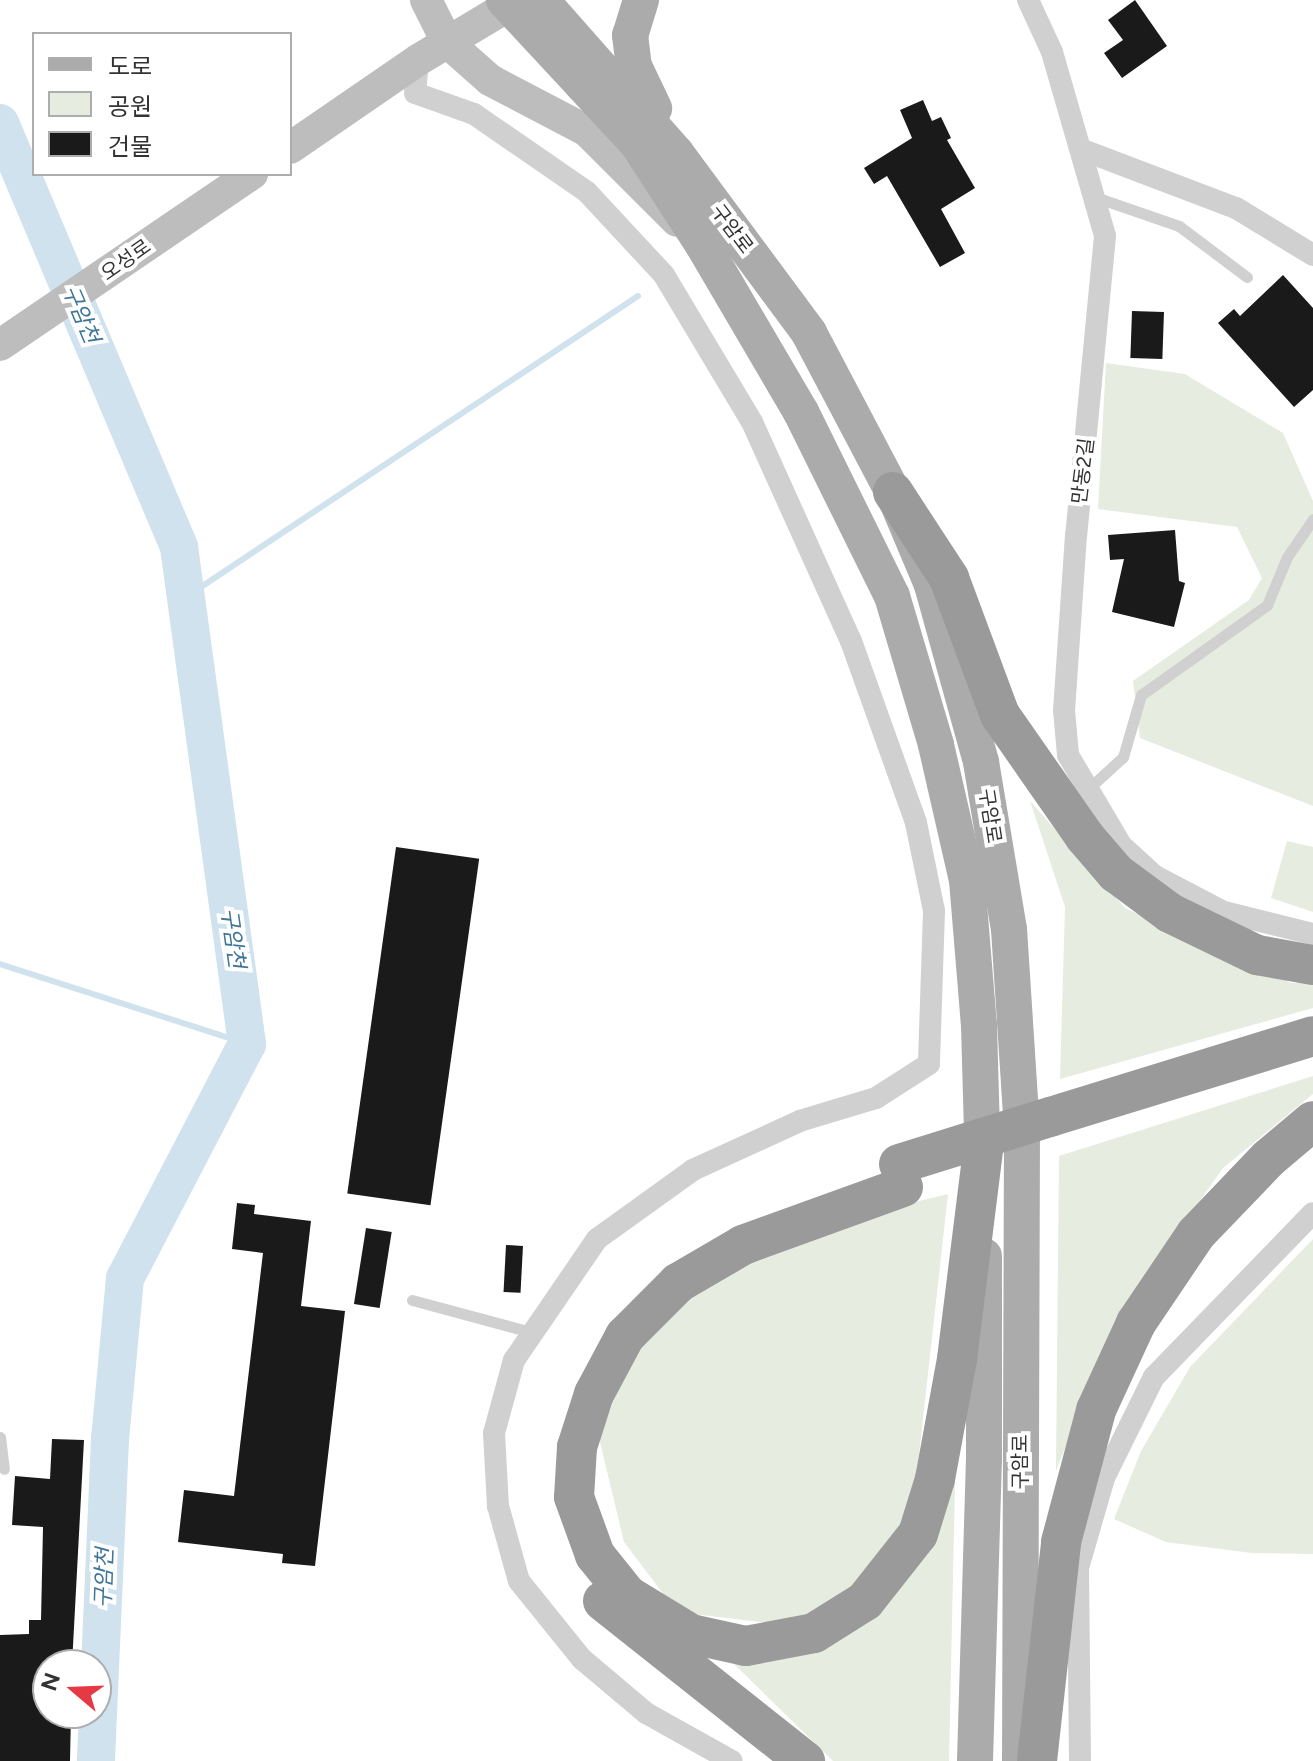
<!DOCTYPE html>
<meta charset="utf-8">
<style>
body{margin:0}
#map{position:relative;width:1313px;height:1761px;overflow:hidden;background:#fff;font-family:Figtree,"Noto Sans KR",sans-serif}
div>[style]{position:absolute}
.green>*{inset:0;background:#e6ecdf}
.stream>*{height:6px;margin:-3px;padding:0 3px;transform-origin:3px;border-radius:3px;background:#cfe2ee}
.river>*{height:38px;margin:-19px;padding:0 19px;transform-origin:19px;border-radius:19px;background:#cfe2ee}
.building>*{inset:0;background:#1a1a1a;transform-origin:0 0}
.lane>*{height:11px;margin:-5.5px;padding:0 5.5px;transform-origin:5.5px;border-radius:5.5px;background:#d0d0d0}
.street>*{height:22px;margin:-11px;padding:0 11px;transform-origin:11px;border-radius:11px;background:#d0d0d0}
.secondary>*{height:32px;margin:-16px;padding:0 16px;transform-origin:16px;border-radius:16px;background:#bdbdbd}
.primary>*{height:36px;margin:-18px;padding:0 18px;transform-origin:18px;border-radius:18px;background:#ababab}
.highway>*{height:40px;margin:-20px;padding:0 20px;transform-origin:20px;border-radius:20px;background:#9a9a9a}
.primary-bridge>*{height:36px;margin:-18px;padding:0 18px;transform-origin:18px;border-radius:18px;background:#ababab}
.highway-bridge>*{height:40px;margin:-20px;padding:0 20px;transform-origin:20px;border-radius:20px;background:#9a9a9a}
span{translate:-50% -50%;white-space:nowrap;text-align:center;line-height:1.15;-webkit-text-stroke:8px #fff;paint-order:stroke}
.street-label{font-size:20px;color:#333}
.water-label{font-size:22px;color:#3f7597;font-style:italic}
.legend{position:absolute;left:32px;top:32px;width:260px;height:144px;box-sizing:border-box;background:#fff;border:2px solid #adadad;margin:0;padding:10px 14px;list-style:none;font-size:24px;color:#333}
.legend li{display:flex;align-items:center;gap:16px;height:40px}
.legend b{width:40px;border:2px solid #adadad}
.north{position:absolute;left:32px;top:1649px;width:80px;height:80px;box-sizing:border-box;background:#fff;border:2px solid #adadad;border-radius:50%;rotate:289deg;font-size:22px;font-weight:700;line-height:32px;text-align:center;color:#333}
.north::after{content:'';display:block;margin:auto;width:28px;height:36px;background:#e63946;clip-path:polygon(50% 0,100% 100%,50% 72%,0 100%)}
</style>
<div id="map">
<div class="green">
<div style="clip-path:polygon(1106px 363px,1185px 374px,1283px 433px,1313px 501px,1313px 806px,1140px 738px,1133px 681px,1249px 600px,1262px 578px,1237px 527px,1098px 509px)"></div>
<div style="clip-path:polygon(1030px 801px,1125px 908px,1291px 983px,1313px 983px,1313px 1008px,1060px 1079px,1065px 907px)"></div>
<div style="clip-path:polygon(1287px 841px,1313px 847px,1313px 912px,1271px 898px)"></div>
<div style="clip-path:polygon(1313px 1076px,1313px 1094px,1223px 1168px,1115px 1321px,1056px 1471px,1059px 1156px)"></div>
<div style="clip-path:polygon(948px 1194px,912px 1517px,851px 1594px,784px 1625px,677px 1612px,624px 1542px,599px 1438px,626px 1369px,675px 1300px,757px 1260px,886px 1209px)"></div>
<div style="clip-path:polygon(1313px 1239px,1313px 1554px,1252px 1553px,1166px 1542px,1114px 1519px,1141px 1451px,1190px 1367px)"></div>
<div style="clip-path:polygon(955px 1484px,949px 1761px,833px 1761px,732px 1662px,900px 1585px)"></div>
</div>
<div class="stream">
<div style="left:186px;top:597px;width:543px;rotate:-33.66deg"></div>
<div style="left:0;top:964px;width:260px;rotate:17.9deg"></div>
</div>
<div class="river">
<div style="left:0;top:123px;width:460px;rotate:67.1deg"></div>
<div style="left:179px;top:547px;width:502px;rotate:82.21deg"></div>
<div style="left:247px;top:1044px;width:264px;rotate:117.5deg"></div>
<div style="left:125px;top:1278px;width:162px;rotate:95.3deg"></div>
<div style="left:110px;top:1439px;width:322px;rotate:92.5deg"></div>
</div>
<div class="building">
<div style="clip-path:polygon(1135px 0,1167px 46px,1122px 78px,1104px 53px,1123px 40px,1108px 20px)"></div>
<div style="clip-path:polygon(923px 100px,932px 121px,941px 117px,951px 138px,947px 140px,975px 188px,941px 209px,965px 253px,940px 267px,887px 176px,874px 184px,864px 168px,912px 138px,900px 110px)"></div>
<div style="clip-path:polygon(1283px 275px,1313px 308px,1313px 390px,1294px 407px,1218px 323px,1234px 309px,1240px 316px)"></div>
<div style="left:1132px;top:311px;width:32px;height:47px;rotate:2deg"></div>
<div style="clip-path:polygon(1175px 530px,1179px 581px,1185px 583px,1174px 627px,1112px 612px,1124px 559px,1110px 560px,1108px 535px)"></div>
<div style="left:396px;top:847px;width:84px;height:350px;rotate:8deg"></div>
<div style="clip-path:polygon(237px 1203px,255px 1205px,254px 1214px,311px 1221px,301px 1306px,345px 1311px,315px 1566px,282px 1563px,283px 1554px,178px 1542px,184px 1490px,234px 1496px,263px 1253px,232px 1249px)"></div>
<div style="left:366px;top:1228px;width:26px;height:77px;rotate:9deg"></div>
<div style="left:506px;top:1245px;width:17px;height:47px;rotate:3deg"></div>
<div style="clip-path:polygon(52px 1439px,84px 1440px,72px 1665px,48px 1665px,48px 1713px,71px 1713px,70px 1761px,0 1761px,0 1635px,29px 1634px,29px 1620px,41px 1620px,43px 1527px,12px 1525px,15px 1476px,50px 1479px)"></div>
</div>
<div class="lane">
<div style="left:1095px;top:197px;width:89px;rotate:19deg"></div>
<div style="left:1179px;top:226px;width:85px;rotate:36.9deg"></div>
<div style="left:1087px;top:790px;width:49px;rotate:-42.5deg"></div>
<div style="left:1123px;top:757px;width:65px;rotate:-73.8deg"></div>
<div style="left:1141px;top:695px;width:155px;rotate:-35.5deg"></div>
<div style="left:1267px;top:605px;width:52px;rotate:-67.4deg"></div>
<div style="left:1287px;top:557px;width:46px;rotate:-55.6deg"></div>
<div style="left:412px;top:1300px;width:123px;rotate:15.1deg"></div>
<div style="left:0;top:1437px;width:32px;rotate:83deg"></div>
</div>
<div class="street">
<div style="left:1028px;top:0;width:57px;rotate:65.2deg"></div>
<div style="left:1052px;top:52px;width:191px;rotate:73.9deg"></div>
<div style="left:1105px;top:236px;width:300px;rotate:95.5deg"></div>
<div style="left:1076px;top:535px;width:175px;rotate:93.9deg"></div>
<div style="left:1064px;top:710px;width:45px;rotate:84.9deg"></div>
<div style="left:1068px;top:755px;width:104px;rotate:59.5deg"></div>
<div style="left:1121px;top:845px;width:46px;rotate:42.4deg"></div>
<div style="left:1155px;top:876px;width:78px;rotate:27.6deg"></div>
<div style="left:1224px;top:912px;width:92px;rotate:13.9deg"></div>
<div style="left:418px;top:60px;width:33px;rotate:95deg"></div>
<div style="left:415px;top:93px;width:63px;rotate:19.6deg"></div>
<div style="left:474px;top:114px;width:137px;rotate:34.6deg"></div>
<div style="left:587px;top:192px;width:113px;rotate:47.1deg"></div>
<div style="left:664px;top:275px;width:171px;rotate:59.1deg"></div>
<div style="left:752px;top:422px;width:240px;rotate:65.7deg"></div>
<div style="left:851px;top:641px;width:193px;rotate:70.3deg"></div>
<div style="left:916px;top:823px;width:90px;rotate:78.4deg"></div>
<div style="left:934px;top:911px;width:153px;rotate:91.9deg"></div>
<div style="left:929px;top:1064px;width:63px;rotate:147.3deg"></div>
<div style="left:876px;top:1098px;width:79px;rotate:163.2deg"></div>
<div style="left:800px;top:1121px;width:118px;rotate:155.4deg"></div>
<div style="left:693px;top:1170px;width:118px;rotate:144.3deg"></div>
<div style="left:597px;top:1239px;width:147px;rotate:124.4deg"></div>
<div style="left:514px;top:1360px;width:76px;rotate:105.3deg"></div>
<div style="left:494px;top:1433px;width:73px;rotate:86.9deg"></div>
<div style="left:498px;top:1506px;width:78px;rotate:74.4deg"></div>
<div style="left:519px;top:1581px;width:100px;rotate:51.1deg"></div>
<div style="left:582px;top:1659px;width:84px;rotate:40.2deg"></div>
<div style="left:646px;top:1713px;width:98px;rotate:29.2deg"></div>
<div style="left:1083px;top:150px;width:164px;rotate:20.8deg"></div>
<div style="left:1236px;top:208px;width:90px;rotate:31.4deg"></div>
<div style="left:1080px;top:1761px;width:193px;rotate:-90.6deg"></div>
<div style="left:1078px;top:1568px;width:94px;rotate:-73.9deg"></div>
<div style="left:1104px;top:1478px;width:113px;rotate:-63.7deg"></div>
<div style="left:1154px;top:1377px;width:228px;rotate:-45.9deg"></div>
</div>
<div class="secondary">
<div style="left:426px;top:0;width:47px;rotate:63.4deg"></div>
<div style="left:447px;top:42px;width:57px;rotate:41.5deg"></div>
<div style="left:490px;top:80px;width:110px;rotate:27.7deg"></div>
<div style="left:587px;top:131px;width:127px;rotate:45deg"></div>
<div style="left:290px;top:148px;width:155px;rotate:-34.5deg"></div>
<div style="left:418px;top:60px;width:117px;rotate:-31deg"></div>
<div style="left:0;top:345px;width:305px;rotate:-34.2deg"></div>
</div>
<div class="primary">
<div style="left:541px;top:0;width:204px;rotate:48.6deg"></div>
<div style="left:676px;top:153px;width:224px;rotate:53.5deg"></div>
<div style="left:809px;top:333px;width:180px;rotate:62.2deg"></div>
<div style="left:893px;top:492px;width:101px;rotate:67.2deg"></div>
<div style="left:932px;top:585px;width:184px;rotate:74.5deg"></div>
<div style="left:981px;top:762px;width:169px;rotate:80.5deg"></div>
<div style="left:1009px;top:929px;width:200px;rotate:86.3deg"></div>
<div style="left:1022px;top:1129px;width:632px;rotate:90.18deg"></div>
<div style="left:641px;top:0;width:37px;rotate:107deg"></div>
<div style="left:630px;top:35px;width:31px;rotate:83deg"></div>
<div style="left:634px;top:66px;width:47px;rotate:64.5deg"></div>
<div style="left:581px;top:83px;width:82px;rotate:47deg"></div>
<div style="left:637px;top:143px;width:121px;rotate:57.1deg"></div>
<div style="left:703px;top:245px;width:194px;rotate:59.6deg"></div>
<div style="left:801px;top:412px;width:205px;rotate:63.7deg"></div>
<div style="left:892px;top:596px;width:155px;rotate:73.5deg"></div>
<div style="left:936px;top:745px;width:139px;rotate:77.1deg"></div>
<div style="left:967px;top:880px;width:145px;rotate:85.3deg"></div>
<div style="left:979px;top:1025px;width:140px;rotate:88.4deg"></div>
<div style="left:975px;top:1761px;width:302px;rotate:-88.3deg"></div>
<div style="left:984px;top:1459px;width:203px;rotate:-90deg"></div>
</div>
<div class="highway">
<div style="left:893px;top:492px;width:103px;rotate:56.9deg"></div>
<div style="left:949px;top:578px;width:146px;rotate:69.6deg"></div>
<div style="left:1000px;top:715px;width:149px;rotate:55.1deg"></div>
<div style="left:1085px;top:837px;width:48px;rotate:49.3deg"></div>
<div style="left:1116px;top:873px;width:67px;rotate:36.5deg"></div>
<div style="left:1170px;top:913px;width:97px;rotate:25.8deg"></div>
<div style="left:1257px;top:955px;width:57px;rotate:10.1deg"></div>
<div style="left:1050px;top:1117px;width:275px;rotate:-17.1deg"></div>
<div style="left:903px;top:1187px;width:170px;rotate:160.1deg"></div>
<div style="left:743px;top:1245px;width:75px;rotate:149.7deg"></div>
<div style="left:678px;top:1283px;width:75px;rotate:135deg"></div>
<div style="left:625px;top:1336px;width:66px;rotate:118.1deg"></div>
<div style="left:594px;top:1394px;width:56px;rotate:107.8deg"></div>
<div style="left:577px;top:1447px;width:50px;rotate:93.4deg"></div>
<div style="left:574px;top:1497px;width:62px;rotate:70.1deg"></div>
<div style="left:595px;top:1555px;width:51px;rotate:51.3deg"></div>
<div style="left:627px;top:1595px;width:75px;rotate:31.4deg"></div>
<div style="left:691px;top:1634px;width:56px;rotate:12.3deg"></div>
<div style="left:746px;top:1646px;width:69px;rotate:-10.8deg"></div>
<div style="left:814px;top:1633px;width:60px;rotate:-32.1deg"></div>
<div style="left:865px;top:1601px;width:85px;rotate:-51.7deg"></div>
<div style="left:918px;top:1534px;width:58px;rotate:-72.8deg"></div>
<div style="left:935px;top:1479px;width:122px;rotate:-79.6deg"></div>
<div style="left:957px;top:1359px;width:211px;rotate:-82.9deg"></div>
<div style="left:603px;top:1601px;width:258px;rotate:38.4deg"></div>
<div style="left:1037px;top:1761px;width:220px;rotate:-83.7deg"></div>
<div style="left:1061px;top:1542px;width:137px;rotate:-75.1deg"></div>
<div style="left:1096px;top:1410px;width:96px;rotate:-65.3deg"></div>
<div style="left:1136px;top:1323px;width:107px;rotate:-56deg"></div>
<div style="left:1196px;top:1234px;width:105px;rotate:-46.2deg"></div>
<div style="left:1269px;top:1158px;width:57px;rotate:-40.1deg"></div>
</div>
<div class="primary-bridge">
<div style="left:504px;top:0;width:113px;rotate:47.1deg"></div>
</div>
<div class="highway-bridge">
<div style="left:899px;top:1164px;width:158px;rotate:-17.3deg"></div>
</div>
<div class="street-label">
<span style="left:732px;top:229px;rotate:53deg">구암로</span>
<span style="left:126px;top:260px;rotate:-35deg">오성로</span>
<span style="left:1083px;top:471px;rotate:-83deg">만동2길</span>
<span style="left:990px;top:816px;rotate:81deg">구암로</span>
<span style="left:1020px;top:1462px;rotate:-90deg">구암로</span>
</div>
<div class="water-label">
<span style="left:81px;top:314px;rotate:67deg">구암천</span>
<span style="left:233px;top:938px;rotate:82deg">구암천</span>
<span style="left:104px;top:1578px;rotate:-88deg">구암천</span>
</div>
<ul class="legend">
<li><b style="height:10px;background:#ababab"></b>도로</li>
<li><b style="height:22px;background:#e6ecdf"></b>공원</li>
<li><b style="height:22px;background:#1a1a1a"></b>건물</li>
</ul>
<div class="north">N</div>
</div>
